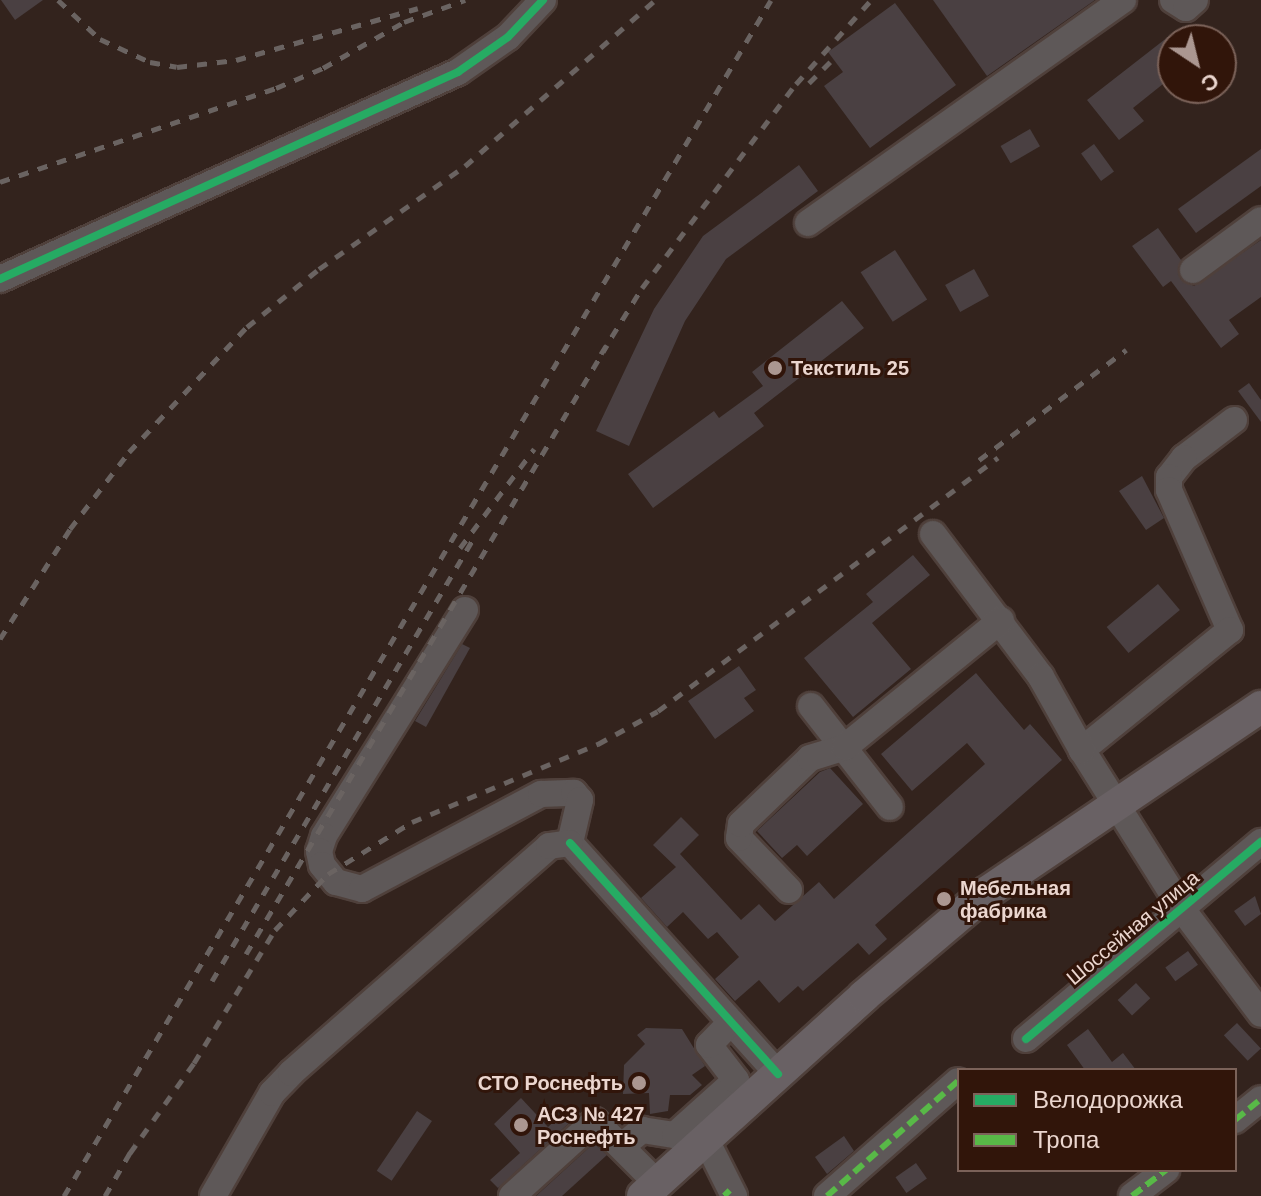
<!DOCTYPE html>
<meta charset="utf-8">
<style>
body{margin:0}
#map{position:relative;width:1261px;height:1196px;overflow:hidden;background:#33231d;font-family:Helvetica,sans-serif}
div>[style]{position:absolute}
.building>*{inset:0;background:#4a4042;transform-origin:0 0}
.roads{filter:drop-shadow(2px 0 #4f403b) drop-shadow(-2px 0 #4f403b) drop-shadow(0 2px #4f403b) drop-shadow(0 -2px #4f403b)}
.minor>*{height:26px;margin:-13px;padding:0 13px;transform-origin:13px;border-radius:13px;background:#5e5858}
.major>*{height:32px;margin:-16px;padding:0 16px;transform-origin:16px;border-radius:16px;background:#696164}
.rail>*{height:5px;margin-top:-2.5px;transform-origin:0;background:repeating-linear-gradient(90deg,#6a6361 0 10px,transparent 0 20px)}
.quiet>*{height:6px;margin-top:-3px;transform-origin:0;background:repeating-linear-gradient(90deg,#58b947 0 12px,transparent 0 18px)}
.cycleway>*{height:8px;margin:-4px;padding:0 4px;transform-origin:4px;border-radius:4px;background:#26ab63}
.dots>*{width:22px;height:22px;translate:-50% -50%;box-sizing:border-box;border:4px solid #31150a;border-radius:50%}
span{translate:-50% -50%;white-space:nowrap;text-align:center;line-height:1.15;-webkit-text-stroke:6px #31150a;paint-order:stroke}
.poi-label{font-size:20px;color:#ebd6cf;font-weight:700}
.left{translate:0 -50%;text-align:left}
.right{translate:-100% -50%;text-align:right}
.street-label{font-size:20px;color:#ebd6cf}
.legend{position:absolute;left:957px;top:1068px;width:280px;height:104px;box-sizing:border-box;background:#31150a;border:2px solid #7b6259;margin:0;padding:10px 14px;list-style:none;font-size:24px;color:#ebd6cf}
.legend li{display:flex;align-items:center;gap:16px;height:40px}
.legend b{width:40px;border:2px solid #7b6259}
.north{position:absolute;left:1157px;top:24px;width:80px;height:80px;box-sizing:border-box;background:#31150a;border:2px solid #7b6259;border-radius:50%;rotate:145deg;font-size:22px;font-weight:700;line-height:32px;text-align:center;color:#ebd6cf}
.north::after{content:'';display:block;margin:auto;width:28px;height:36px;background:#ab9791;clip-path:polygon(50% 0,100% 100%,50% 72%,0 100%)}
</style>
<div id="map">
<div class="building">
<div style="clip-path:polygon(1px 0,43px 0,15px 20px)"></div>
<div style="clip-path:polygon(933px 0,1095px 0,987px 76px)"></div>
<div style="clip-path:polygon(895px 3px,956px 85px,870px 148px,824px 86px,843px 72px,828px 52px)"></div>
<div style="clip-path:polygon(1173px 33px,1173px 76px,1133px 108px,1144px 121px,1119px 140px,1087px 100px)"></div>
<div style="left:1030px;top:129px;width:20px;height:34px;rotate:60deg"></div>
<div style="left:1094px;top:144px;width:34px;height:16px;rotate:54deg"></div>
<div style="clip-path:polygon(1261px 149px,1261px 186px,1196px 233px,1178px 209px)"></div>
<div style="clip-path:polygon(799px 165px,818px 191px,726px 259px,685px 321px,629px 446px,596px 431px,654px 309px,703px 236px)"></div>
<div style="clip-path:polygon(1158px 228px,1181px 260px,1180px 279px,1194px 286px,1261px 240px,1261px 297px,1229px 320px,1239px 334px,1221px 348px,1171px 281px,1163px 287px,1132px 246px)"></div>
<div style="left:895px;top:250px;width:59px;height:41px;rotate:57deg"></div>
<div style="left:974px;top:269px;width:31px;height:33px;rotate:61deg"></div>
<div style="clip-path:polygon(842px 301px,864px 328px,754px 413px,764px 426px,653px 508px,628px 474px,714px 411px,719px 418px,763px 386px,752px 372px)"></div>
<div style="clip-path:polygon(1249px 383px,1261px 400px,1261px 422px,1238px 391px)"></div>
<div style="clip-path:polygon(1142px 476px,1164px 518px,1146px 530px,1119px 491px)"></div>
<div style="clip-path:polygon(913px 555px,930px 575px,872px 623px,911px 669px,853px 717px,804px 658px,873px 602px,866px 594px)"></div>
<div style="left:1158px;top:584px;width:34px;height:67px;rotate:50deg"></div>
<div style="clip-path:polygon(462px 644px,470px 648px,426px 727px,415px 721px)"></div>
<div style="clip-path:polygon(739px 666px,756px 690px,744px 698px,754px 711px,715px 739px,688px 701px)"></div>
<div style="clip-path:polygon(976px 673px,1024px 730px,1030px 724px,1062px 760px,875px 925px,887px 939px,869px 955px,858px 943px,803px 991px,798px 986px,779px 1003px,759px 980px,735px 1001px,715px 979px,739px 957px,717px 932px,708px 939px,683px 912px,667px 927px,641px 898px,676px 867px,653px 845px,681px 817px,699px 835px,680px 854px,741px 920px,759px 904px,775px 921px,819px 882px,834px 899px,985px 764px,967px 743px,912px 791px,881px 754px)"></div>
<div style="clip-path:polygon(830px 768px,863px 804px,807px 856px,797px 845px,782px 858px,757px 831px,820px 772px)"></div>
<div style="clip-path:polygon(1255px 896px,1261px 914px,1245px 926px,1234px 911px)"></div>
<div style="left:1188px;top:951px;width:17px;height:28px;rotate:54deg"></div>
<div style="left:1136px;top:983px;width:21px;height:25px;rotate:47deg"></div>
<div style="left:1237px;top:1023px;width:35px;height:18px;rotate:47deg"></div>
<div style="clip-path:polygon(646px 1028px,682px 1029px,705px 1066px,692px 1075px,702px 1085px,690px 1095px,670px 1095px,668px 1111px,650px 1114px,649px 1093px,623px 1094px,624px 1065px,645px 1044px,637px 1035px)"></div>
<div style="clip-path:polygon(1088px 1029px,1112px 1062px,1123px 1053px,1136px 1070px,1085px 1070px,1067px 1045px)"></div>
<div style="clip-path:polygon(521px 1098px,548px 1127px,572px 1105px,580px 1113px,498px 1188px,490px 1180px,520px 1153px,494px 1124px)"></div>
<div style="left:417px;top:1111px;width:18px;height:72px;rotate:34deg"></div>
<div style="clip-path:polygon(844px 1136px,854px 1151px,827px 1174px,815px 1157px)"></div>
<div style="clip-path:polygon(594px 1143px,607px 1155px,562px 1196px,536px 1196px)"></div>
<div style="left:916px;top:1163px;width:19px;height:25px;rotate:55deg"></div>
</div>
<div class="roads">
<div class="minor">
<div style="left:1173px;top:0;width:15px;rotate:32deg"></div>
<div style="left:1186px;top:8px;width:12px;rotate:-42deg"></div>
<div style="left:808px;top:223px;width:386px;rotate:-35.3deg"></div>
<div style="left:1193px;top:270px;width:84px;rotate:-36.3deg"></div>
<div style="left:0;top:279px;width:503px;rotate:-24.32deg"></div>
<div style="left:458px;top:72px;width:61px;rotate:-35deg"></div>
<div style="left:508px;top:37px;width:51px;rotate:-46.6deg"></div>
<div style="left:1234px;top:420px;width:63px;rotate:142.8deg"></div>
<div style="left:1184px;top:458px;width:24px;rotate:128deg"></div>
<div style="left:1169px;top:477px;width:13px;rotate:90deg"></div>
<div style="left:1169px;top:490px;width:153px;rotate:66.5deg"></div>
<div style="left:1230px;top:630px;width:191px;rotate:141deg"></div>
<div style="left:1082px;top:750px;width:188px;rotate:57.8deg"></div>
<div style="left:1182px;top:909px;width:131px;rotate:53deg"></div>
<div style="left:933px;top:534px;width:179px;rotate:52.9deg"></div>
<div style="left:1041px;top:677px;width:84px;rotate:60.7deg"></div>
<div style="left:465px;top:610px;width:266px;rotate:122deg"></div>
<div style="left:324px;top:836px;width:16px;rotate:108deg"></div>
<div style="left:319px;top:851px;width:14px;rotate:78deg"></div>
<div style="left:322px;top:865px;width:22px;rotate:51deg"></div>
<div style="left:336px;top:882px;width:27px;rotate:15deg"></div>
<div style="left:362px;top:889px;width:203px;rotate:-28deg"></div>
<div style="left:541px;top:794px;width:33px;rotate:-2deg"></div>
<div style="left:574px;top:793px;width:9px;rotate:49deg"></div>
<div style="left:580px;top:800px;width:44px;rotate:103.1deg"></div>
<div style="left:570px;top:843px;width:311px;rotate:48deg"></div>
<div style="left:811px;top:706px;width:128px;rotate:52deg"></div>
<div style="left:789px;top:890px;width:72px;rotate:-133.9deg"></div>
<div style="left:739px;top:838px;width:14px;rotate:-82deg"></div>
<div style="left:741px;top:824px;width:95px;rotate:-43.7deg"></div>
<div style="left:810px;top:758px;width:37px;rotate:-17deg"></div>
<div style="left:845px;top:747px;width:201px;rotate:-39.1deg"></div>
<div style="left:1026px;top:1039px;width:307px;rotate:-40deg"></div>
<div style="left:1235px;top:1120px;width:33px;rotate:-39deg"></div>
<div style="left:705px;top:1138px;width:65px;rotate:63.4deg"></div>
<div style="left:622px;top:1146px;width:26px;rotate:-39deg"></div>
<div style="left:642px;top:1130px;width:33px;rotate:9deg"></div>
<div style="left:675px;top:1135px;width:82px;rotate:-42deg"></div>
<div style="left:736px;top:1080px;width:44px;rotate:-127.6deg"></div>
<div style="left:709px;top:1045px;width:32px;rotate:-46deg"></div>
<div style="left:213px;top:1196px;width:119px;rotate:-60.2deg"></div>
<div style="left:272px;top:1093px;width:28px;rotate:-46deg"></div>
<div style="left:291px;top:1073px;width:344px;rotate:-41.3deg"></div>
<div style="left:549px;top:846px;width:21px;rotate:-8deg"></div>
<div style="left:512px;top:1196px;width:112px;rotate:-42.1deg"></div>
<div style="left:595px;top:1121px;width:88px;rotate:45deg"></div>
<div style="left:827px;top:1196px;width:174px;rotate:-41.3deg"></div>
<div style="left:1132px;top:1196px;width:43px;rotate:-37.4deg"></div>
</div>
<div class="major">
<div style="left:643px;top:1196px;width:298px;rotate:-42.1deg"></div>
<div style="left:864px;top:996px;width:160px;rotate:-40.2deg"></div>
<div style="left:986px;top:893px;width:332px;rotate:-34.1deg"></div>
</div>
</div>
<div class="rail">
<div style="left:58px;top:0;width:57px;rotate:42.9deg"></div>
<div style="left:100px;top:39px;width:55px;rotate:24.7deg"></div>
<div style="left:150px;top:62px;width:27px;rotate:10deg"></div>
<div style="left:177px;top:67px;width:59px;rotate:-6.8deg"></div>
<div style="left:236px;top:60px;width:189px;rotate:-15.9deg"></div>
<div style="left:809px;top:83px;width:34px;rotate:-45deg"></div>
<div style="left:0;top:182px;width:292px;rotate:-18.8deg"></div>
<div style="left:276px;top:88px;width:51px;rotate:-23.1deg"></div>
<div style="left:323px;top:68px;width:93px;rotate:-29.6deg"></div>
<div style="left:404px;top:22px;width:65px;rotate:-19.8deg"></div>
<div style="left:601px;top:354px;width:78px;rotate:-58.2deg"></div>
<div style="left:642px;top:288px;width:256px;rotate:-53deg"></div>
<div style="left:796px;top:84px;width:113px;rotate:-48.2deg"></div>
<div style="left:979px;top:460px;width:184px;rotate:-36.8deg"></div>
<div style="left:460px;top:548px;width:124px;rotate:-53.2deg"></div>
<div style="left:0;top:639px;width:130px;rotate:-57.5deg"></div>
<div style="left:70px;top:529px;width:97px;rotate:-52.5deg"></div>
<div style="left:129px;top:452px;width:172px;rotate:-46.7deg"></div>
<div style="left:247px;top:327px;width:92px;rotate:-38.9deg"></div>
<div style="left:319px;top:269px;width:179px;rotate:-35.2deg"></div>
<div style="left:465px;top:166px;width:252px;rotate:-41.1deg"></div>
<div style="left:246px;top:954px;width:708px;rotate:-59.34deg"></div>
<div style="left:212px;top:981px;width:511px;rotate:-59.42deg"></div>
<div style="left:130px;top:1153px;width:110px;rotate:-54.6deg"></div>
<div style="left:194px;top:1063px;width:156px;rotate:-58.7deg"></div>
<div style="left:275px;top:930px;width:77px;rotate:-46.6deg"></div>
<div style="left:328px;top:874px;width:99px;rotate:-31.8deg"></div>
<div style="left:412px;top:822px;width:202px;rotate:-22.8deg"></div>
<div style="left:598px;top:744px;width:68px;rotate:-28.8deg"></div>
<div style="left:658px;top:711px;width:424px;rotate:-36.7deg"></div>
<div style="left:64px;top:1196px;width:1389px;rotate:-59.41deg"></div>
<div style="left:105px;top:1196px;width:60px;rotate:-60deg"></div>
</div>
<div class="quiet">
<div style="left:1235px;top:1120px;width:33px;rotate:-39deg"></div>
<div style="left:724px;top:1196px;width:8px;rotate:-45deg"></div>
<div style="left:827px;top:1196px;width:174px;rotate:-41.3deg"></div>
<div style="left:1132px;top:1196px;width:43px;rotate:-37.4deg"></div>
</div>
<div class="cycleway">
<div style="left:0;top:279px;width:503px;rotate:-24.32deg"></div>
<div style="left:458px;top:72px;width:61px;rotate:-35deg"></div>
<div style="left:508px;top:37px;width:51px;rotate:-46.6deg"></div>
<div style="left:570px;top:843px;width:311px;rotate:48deg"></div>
<div style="left:1026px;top:1039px;width:307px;rotate:-40deg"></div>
</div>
<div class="dots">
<div style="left:775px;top:368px;background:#ab9791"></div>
<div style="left:944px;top:899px;background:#ab9791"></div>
<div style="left:639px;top:1083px;background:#ab9791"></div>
<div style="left:521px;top:1125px;background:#ab9791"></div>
</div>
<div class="poi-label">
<span class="left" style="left:791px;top:368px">Текстиль 25</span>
<span class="left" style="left:960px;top:900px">Мебельная<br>фабрика</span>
<span class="right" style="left:623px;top:1083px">СТО Роснефть</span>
<span class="left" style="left:537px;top:1126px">АСЗ № 427<br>Роснефть</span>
</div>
<div class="street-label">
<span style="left:1133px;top:928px;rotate:-40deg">Шоссейная улица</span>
</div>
<ul class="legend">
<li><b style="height:10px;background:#26ab63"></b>Велодорожка</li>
<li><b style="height:10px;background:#58b947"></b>Тропа</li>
</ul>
<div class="north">С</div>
</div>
